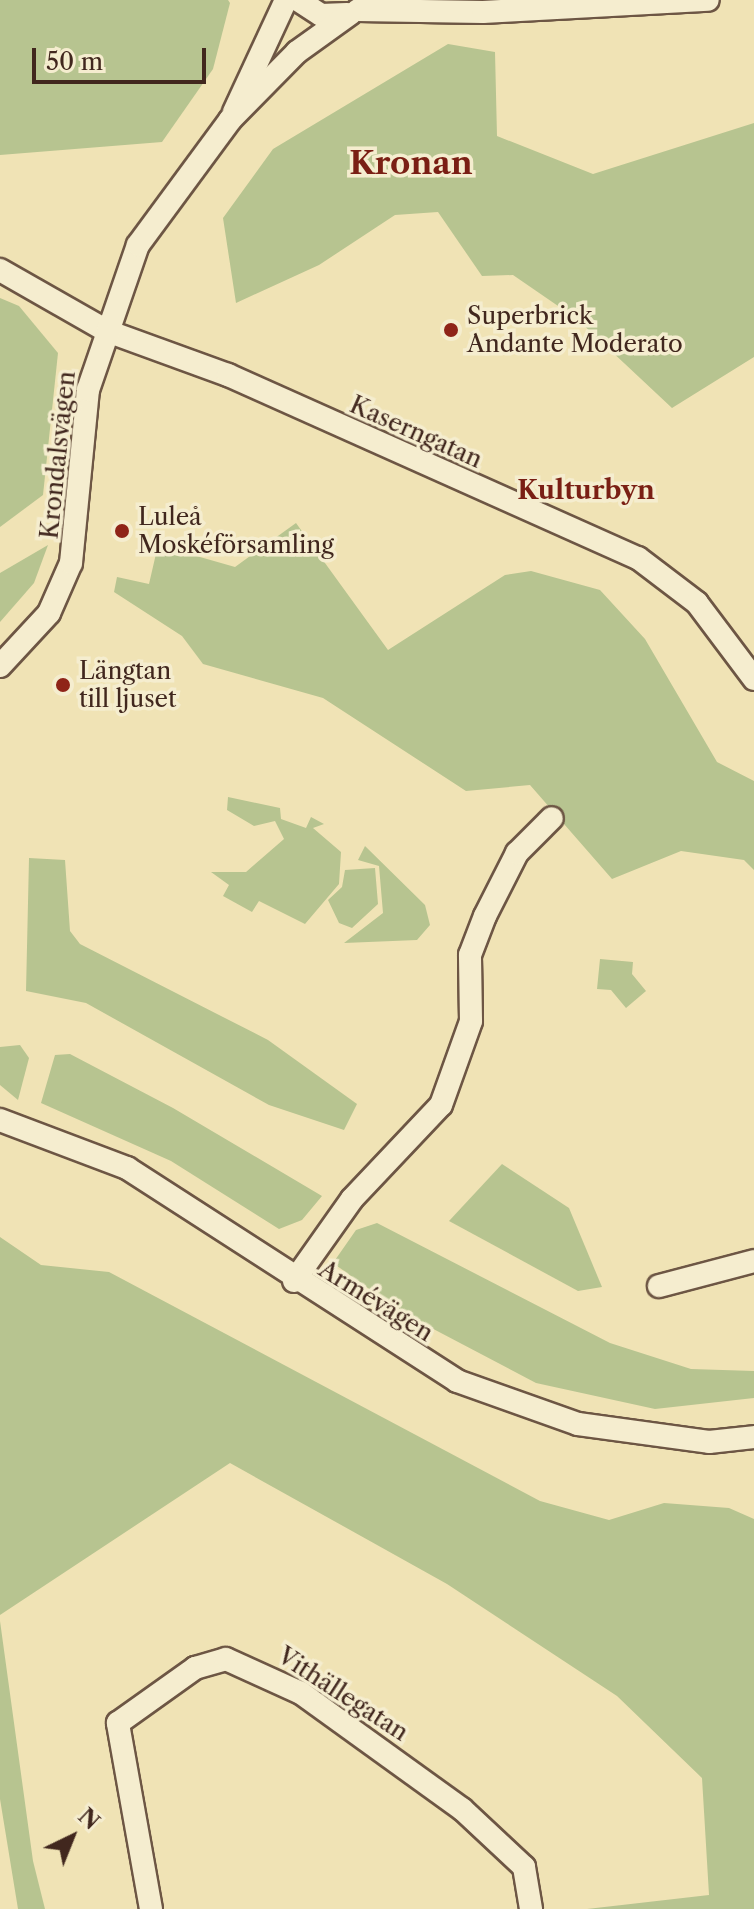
<!DOCTYPE html>
<meta charset="utf-8">
<style>
body{margin:0}
#map{position:relative;width:754px;height:1909px;overflow:hidden;background:#f0e3b5;font-family:"Libre Caslon Text",serif}
div>[style]{position:absolute}
.green>*{inset:0;background:#b7c490}
.roads{filter:drop-shadow(2px 0 #6d5644) drop-shadow(-2px 0 #6d5644) drop-shadow(0 2px #6d5644) drop-shadow(0 -2px #6d5644)}
.minor>*{height:22px;margin:-11px;padding:0 11px;transform-origin:11px;border-radius:11px;background:#f5edcf}
.dots>*{width:22px;height:22px;translate:-50% -50%;box-sizing:border-box;border:4px solid #f5edcf;border-radius:50%}
span{translate:-50% -50%;white-space:nowrap;text-align:center;line-height:1.15;-webkit-text-stroke:7px #f5edcf;paint-order:stroke}
.poi-label{font-size:24px;color:#41271e}
.left{translate:0 -50%;text-align:left}
.street-label{font-size:24px;color:#41271e}
.neighbourhood-label{font-size:26px;color:#7a1f14;font-weight:700}
.district-label{font-size:32px;color:#7a1f14;font-weight:700}
.north{position:absolute;left:32px;top:1797px;width:80px;height:80px;-webkit-text-stroke:6px #f5edcf;paint-order:stroke;rotate:43deg;font-size:22px;font-weight:700;line-height:32px;text-align:center;color:#41271e}
.north::after{content:'';display:block;margin:auto;width:28px;height:36px;background:#41271e;clip-path:polygon(50% 0,100% 100%,50% 72%,0 100%)}
.scale{position:absolute;left:32px;top:48px;width:174px;height:36px;box-sizing:border-box;border:4px solid #41271e;border-top:0;padding-left:10px;font-size:24px;line-height:28px;white-space:nowrap;color:#41271e;-webkit-text-stroke:6px #f5edcf;paint-order:stroke}
</style>
<div id="map">
<div class="green">
<div style="clip-path:polygon(0 0,228px 0,230px 3px,213px 69px,162px 142px,0 155px)"></div>
<div style="clip-path:polygon(448px 44px,495px 52px,497px 136px,593px 174px,754px 123px,754px 357px,672px 408px,577px 319px,513px 275px,482px 276px,438px 212px,395px 215px,319px 265px,236px 303px,223px 218px,273px 149px)"></div>
<div style="clip-path:polygon(0 298px,19px 306px,58px 353px,43px 495px,0 527px)"></div>
<div style="clip-path:polygon(296px 523px,388px 650px,505px 575px,531px 571px,600px 590px,645px 639px,717px 762px,754px 781px,754px 870px,744px 860px,681px 851px,612px 879px,530px 785px,466px 791px,323px 698px,203px 664px,182px 636px,114px 592px,117px 577px,149px 584px,158px 545px,235px 567px)"></div>
<div style="clip-path:polygon(48px 545px,34px 583px,0 622px,0 573px)"></div>
<div style="clip-path:polygon(228px 797px,280px 808px,281px 819px,306px 828px,311px 817px,324px 824px,313px 828px,341px 852px,339px 884px,305px 924px,259px 901px,252px 912px,223px 896px,229px 885px,211px 872px,246px 872px,284px 839px,275px 821px,254px 826px,227px 810px)"></div>
<div style="clip-path:polygon(365px 846px,425px 905px,430px 925px,417px 940px,344px 943px,383px 913px,379px 866px,358px 860px)"></div>
<div style="clip-path:polygon(29px 858px,65px 860px,70px 931px,80px 944px,268px 1040px,357px 1104px,344px 1130px,269px 1105px,86px 1003px,26px 991px)"></div>
<div style="clip-path:polygon(375px 868px,378px 904px,352px 928px,339px 923px,328px 900px,342px 887px,345px 870px)"></div>
<div style="clip-path:polygon(600px 959px,633px 962px,632px 974px,646px 991px,626px 1008px,611px 990px,597px 989px)"></div>
<div style="clip-path:polygon(20px 1045px,29px 1058px,18px 1100px,0 1085px,0 1047px)"></div>
<div style="clip-path:polygon(70px 1054px,173px 1108px,322px 1196px,302px 1220px,279px 1229px,171px 1161px,41px 1103px,55px 1055px)"></div>
<div style="clip-path:polygon(502px 1164px,569px 1208px,602px 1287px,578px 1291px,449px 1221px)"></div>
<div style="clip-path:polygon(377px 1223px,610px 1343px,691px 1369px,754px 1371px,754px 1398px,655px 1409px,536px 1383px,401px 1312px,333px 1263px,356px 1230px)"></div>
<div style="clip-path:polygon(0 1237px,41px 1265px,109px 1272px,540px 1501px,609px 1520px,664px 1503px,729px 1508px,754px 1519px,754px 1909px,587px 1909px,709px 1895px,702px 1778px,617px 1696px,447px 1584px,230px 1463px,0 1615px)"></div>
<div style="clip-path:polygon(0 1621px,33px 1861px,45px 1909px,18px 1909px,0 1799px)"></div>
</div>
<div class="roads">
<div class="minor">
<div style="left:298px;top:0;width:27px;rotate:33deg"></div>
<div style="left:321px;top:15px;width:26px;rotate:-2deg"></div>
<div style="left:358px;top:10px;width:125px;rotate:0.9deg"></div>
<div style="left:483px;top:12px;width:225px;rotate:-3.1deg"></div>
<div style="left:234px;top:112px;width:123px;rotate:-65.1deg"></div>
<div style="left:0;top:270px;width:123px;rotate:29.7deg"></div>
<div style="left:107px;top:331px;width:129px;rotate:20deg"></div>
<div style="left:228px;top:375px;width:449px;rotate:24.1deg"></div>
<div style="left:638px;top:558px;width:74px;rotate:37.3deg"></div>
<div style="left:697px;top:603px;width:95px;rotate:53.1deg"></div>
<div style="left:0;top:666px;width:72px;rotate:-47.2deg"></div>
<div style="left:49px;top:613px;width:55px;rotate:-66.3deg"></div>
<div style="left:71px;top:563px;width:174px;rotate:-84.4deg"></div>
<div style="left:88px;top:390px;width:153px;rotate:-71deg"></div>
<div style="left:138px;top:245px;width:155px;rotate:-53.6deg"></div>
<div style="left:230px;top:120px;width:95px;rotate:-45.4deg"></div>
<div style="left:297px;top:52px;width:65px;rotate:-35.6deg"></div>
<div style="left:0;top:1120px;width:136px;rotate:20.7deg"></div>
<div style="left:127px;top:1168px;width:393px;rotate:32.8deg"></div>
<div style="left:457px;top:1381px;width:128px;rotate:19.6deg"></div>
<div style="left:578px;top:1424px;width:132px;rotate:7.8deg"></div>
<div style="left:709px;top:1442px;width:45px;rotate:-6.3deg"></div>
<div style="left:294px;top:1281px;width:100px;rotate:-54.7deg"></div>
<div style="left:352px;top:1199px;width:129px;rotate:-46.6deg"></div>
<div style="left:441px;top:1105px;width:89px;rotate:-70.3deg"></div>
<div style="left:471px;top:1021px;width:66px;rotate:-90.9deg"></div>
<div style="left:470px;top:955px;width:42px;rotate:-69deg"></div>
<div style="left:485px;top:916px;width:71px;rotate:-63.1deg"></div>
<div style="left:517px;top:853px;width:49px;rotate:-45deg"></div>
<div style="left:659px;top:1286px;width:98px;rotate:-14.7deg"></div>
<div style="left:151px;top:1909px;width:189px;rotate:-100.1deg"></div>
<div style="left:118px;top:1723px;width:95px;rotate:-35.5deg"></div>
<div style="left:195px;top:1668px;width:32px;rotate:-16deg"></div>
<div style="left:226px;top:1659px;width:82px;rotate:24.4deg"></div>
<div style="left:301px;top:1693px;width:198px;rotate:35.8deg"></div>
<div style="left:462px;top:1809px;width:85px;rotate:43.1deg"></div>
<div style="left:524px;top:1867px;width:43px;rotate:80.5deg"></div>
</div>
</div>
<div class="dots">
<div style="left:451px;top:330px;background:#8f2418"></div>
<div style="left:122px;top:531px;background:#8f2418"></div>
<div style="left:63px;top:685px;background:#8f2418"></div>
</div>
<div class="poi-label">
<span class="left" style="left:467px;top:330px">Superbrick<br>Andante Moderato</span>
<span class="left" style="left:138px;top:531px">Luleå<br>Moskéförsamling</span>
<span class="left" style="left:79px;top:685px">Längtan<br>till ljuset</span>
</div>
<div class="street-label">
<span style="left:416px;top:432px;rotate:24deg">Kaserngatan</span>
<span style="left:58px;top:455px;rotate:-84deg">Krondalsvägen</span>
<span style="left:376px;top:1301px;rotate:32deg">Armévägen</span>
<span style="left:343px;top:1694px;rotate:33deg">Vithällegatan</span>
</div>
<div class="neighbourhood-label">
<span style="left:586px;top:491px">Kulturbyn</span>
</div>
<div class="district-label">
<span style="left:411px;top:163px">Kronan</span>
</div>
<div class="north">N</div>
<div class="scale">50 m</div>
</div>
